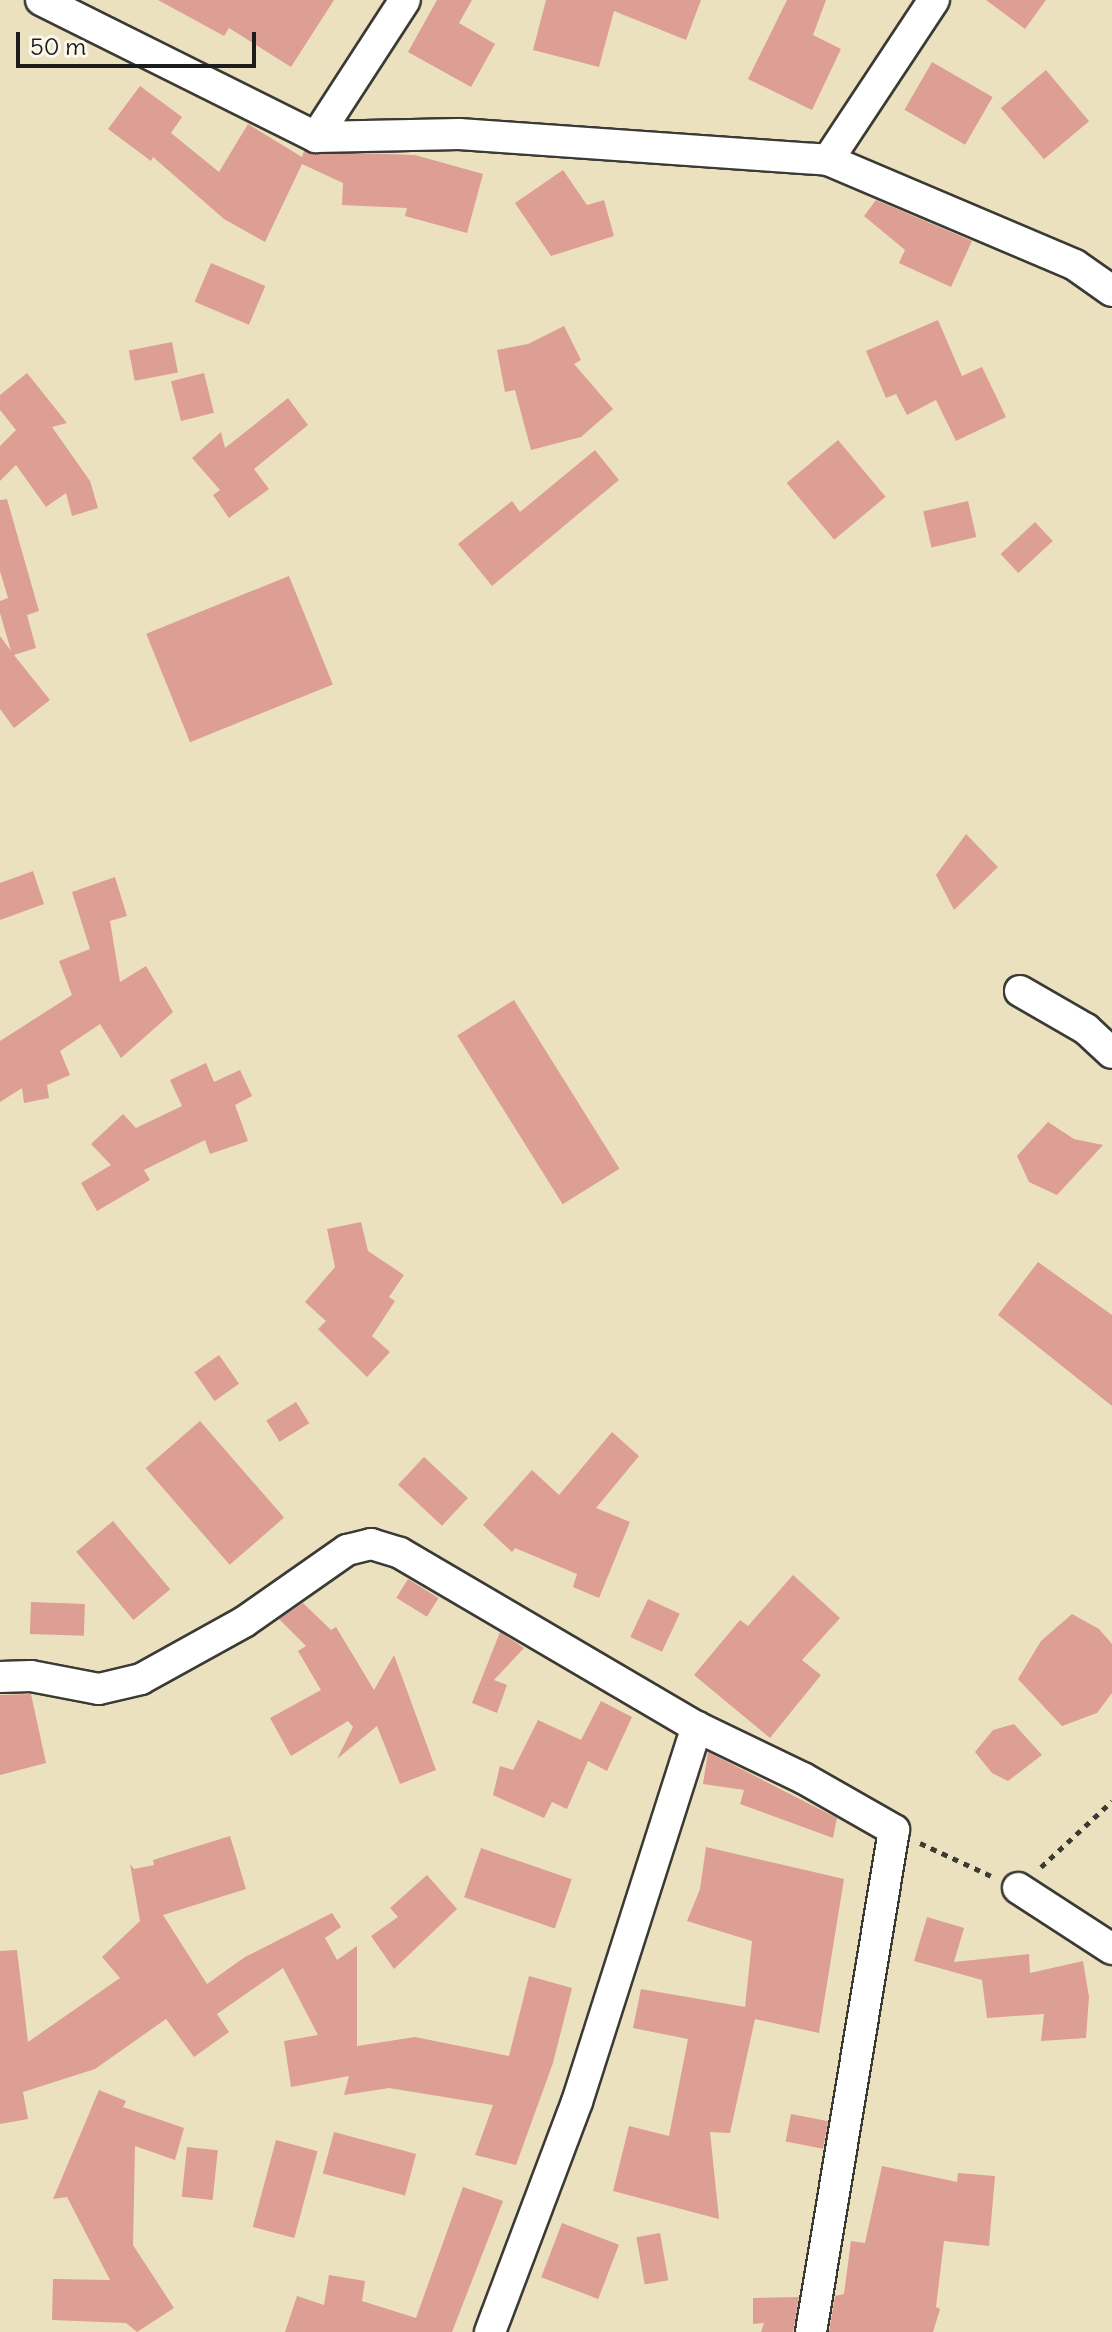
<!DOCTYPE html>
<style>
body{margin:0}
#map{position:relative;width:1112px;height:2332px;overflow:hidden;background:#ece1bf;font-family:Delius,sans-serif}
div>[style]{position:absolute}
.building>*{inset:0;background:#dd9e93;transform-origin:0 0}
.path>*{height:5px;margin-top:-2.5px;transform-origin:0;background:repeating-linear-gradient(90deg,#3b3a34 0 6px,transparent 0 12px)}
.roads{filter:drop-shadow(2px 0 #3b3a34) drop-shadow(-2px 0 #3b3a34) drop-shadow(0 2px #3b3a34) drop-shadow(0 -2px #3b3a34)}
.street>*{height:30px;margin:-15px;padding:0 15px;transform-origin:15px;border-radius:15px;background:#fff}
span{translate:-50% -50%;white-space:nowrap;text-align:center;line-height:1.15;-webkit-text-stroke:6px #fbf7ec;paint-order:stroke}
.scale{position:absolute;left:16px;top:32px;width:240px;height:36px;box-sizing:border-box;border:4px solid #1c1c1c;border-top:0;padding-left:10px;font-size:24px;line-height:28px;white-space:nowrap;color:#1c1c1c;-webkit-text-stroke:6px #fbf7ec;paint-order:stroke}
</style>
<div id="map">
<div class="building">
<div style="clip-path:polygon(158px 0,334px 0,291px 67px,229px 28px,224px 36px)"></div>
<div style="clip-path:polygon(437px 0,472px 0,459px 23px,495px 44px,471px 87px,408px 52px)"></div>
<div style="clip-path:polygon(546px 0,701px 0,686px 40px,614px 11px,599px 67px,533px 50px)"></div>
<div style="clip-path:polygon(787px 0,826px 0,813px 35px,841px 49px,812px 110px,748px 79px)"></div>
<div style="clip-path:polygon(986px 0,1046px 0,1025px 29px)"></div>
<div style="left:932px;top:62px;width:70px;height:55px;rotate:30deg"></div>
<div style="left:1046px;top:70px;width:67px;height:59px;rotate:50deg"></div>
<div style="clip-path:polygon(140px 86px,182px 117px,171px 133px,219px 172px,248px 124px,302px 157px,304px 151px,415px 155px,483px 174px,467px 233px,405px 216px,407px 208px,342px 205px,343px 183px,302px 164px,265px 242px,224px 219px,153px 157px,151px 161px,108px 129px)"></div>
<div style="clip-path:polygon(563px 170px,587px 205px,604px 200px,614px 236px,551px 256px,515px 203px)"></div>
<div style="clip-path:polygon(876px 200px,972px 241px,951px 287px,899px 263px,905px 250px,864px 216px)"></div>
<div style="left:211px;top:263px;width:59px;height:42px;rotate:23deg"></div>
<div style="clip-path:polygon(938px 320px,962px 376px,982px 367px,1006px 417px,956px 441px,936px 400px,907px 415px,896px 394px,886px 398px,866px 351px)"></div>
<div style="clip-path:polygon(564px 326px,581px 360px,574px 364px,613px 409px,581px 437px,531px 450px,515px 390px,505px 392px,497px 350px,528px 344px)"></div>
<div style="left:172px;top:342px;width:31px;height:44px;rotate:79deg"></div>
<div style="clip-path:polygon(27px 373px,67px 423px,52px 427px,90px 481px,98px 508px,72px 516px,66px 493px,46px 507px,16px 465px,0 481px,0 446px,16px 430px,0 410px,0 395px)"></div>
<div style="left:204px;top:373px;width:41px;height:34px;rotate:76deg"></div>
<div style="clip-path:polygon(288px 398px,308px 425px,254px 469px,269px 489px,229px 518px,213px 495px,220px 490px,192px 458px,221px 432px,225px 448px)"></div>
<div style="left:838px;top:440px;width:74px;height:67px;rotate:50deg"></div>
<div style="clip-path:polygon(595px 450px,619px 480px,492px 586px,458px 544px,512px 501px,520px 512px)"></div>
<div style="clip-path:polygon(7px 499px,39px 611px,27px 615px,36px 648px,14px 655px,50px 700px,14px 728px,0 709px,0 636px,11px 651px,0 613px,0 601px,8px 598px,0 571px,0 500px)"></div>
<div style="left:968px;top:501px;width:37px;height:46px;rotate:77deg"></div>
<div style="left:1035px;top:522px;width:26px;height:47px;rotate:47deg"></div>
<div style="left:289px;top:576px;width:117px;height:154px;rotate:68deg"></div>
<div style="clip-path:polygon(966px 834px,998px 867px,954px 910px,936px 875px)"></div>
<div style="clip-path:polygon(33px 871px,44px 904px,0 920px,0 883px)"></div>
<div style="clip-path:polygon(115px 877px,127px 916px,110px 921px,120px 982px,146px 966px,173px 1012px,121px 1058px,100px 1024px,60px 1051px,70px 1075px,47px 1085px,49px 1098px,24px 1103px,22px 1088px,0 1102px,0 1041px,72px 995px,59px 961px,90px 949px,72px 892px)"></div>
<div style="left:514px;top:1000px;width:199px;height:67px;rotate:58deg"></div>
<div style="clip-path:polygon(206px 1063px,214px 1082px,240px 1070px,252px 1096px,235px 1105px,248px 1141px,210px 1154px,205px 1140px,144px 1170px,150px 1180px,97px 1211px,81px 1183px,111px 1165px,91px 1144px,123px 1114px,136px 1128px,182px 1106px,170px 1080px)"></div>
<div style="clip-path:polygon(1048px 1122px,1074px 1139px,1103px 1145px,1057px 1195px,1029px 1182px,1017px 1156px)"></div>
<div style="clip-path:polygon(361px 1222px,368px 1251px,404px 1275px,389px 1297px,395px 1301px,372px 1336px,390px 1352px,367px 1377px,318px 1329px,326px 1321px,305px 1302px,335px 1267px,327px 1229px)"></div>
<div style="clip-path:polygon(1038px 1262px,1112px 1315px,1112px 1406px,998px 1315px)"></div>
<div style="left:219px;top:1355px;width:35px;height:30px;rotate:55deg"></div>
<div style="left:296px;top:1402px;width:25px;height:35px;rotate:58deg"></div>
<div style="left:200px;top:1421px;width:128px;height:72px;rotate:49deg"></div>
<div style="clip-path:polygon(612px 1432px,639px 1456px,596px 1508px,630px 1522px,599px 1598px,573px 1587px,577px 1574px,515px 1548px,512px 1552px,483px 1525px,532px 1470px,559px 1495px)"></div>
<div style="left:424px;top:1457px;width:60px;height:38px;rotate:43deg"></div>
<div style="left:113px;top:1521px;width:89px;height:48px;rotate:50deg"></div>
<div style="clip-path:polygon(793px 1575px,840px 1618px,802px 1660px,821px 1675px,770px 1738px,694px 1675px,740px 1620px,748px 1626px)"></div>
<div style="left:408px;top:1579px;width:36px;height:22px;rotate:32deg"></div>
<div style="left:648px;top:1599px;width:35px;height:42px;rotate:25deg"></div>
<div style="left:31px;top:1602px;width:54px;height:32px;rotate:2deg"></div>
<div style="clip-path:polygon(303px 1603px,331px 1630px,336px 1627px,374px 1690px,394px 1655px,436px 1770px,400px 1784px,377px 1726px,337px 1759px,353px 1727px,348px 1721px,291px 1756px,270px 1718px,321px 1690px,298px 1651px,306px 1646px,279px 1619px)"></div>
<div style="clip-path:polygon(1072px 1614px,1099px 1629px,1112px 1644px,1112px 1693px,1097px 1713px,1062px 1726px,1018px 1679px,1041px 1641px)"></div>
<div style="clip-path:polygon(500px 1632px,524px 1648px,494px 1680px,507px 1685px,497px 1713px,472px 1703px)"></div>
<div style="clip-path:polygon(31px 1694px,46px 1763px,0 1775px,0 1695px)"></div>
<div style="clip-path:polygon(601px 1701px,632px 1717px,607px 1771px,588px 1761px,567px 1809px,552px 1802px,544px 1818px,493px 1795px,500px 1766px,513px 1770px,538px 1720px,581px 1740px)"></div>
<div style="clip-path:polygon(1014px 1724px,1042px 1755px,1008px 1781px,992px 1773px,975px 1752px,993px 1730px)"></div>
<div style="clip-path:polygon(708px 1752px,837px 1818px,833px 1838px,740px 1804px,744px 1790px,703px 1784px)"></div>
<div style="clip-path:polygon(230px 1836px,246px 1889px,163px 1915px,207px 1984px,245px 1957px,332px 1913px,341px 1927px,325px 1938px,337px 1960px,357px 1946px,357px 2046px,415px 2037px,509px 2056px,529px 1976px,572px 1988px,553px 2063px,516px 2165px,475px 2155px,493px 2105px,389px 2088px,344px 2095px,349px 2076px,291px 2087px,284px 2041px,318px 2035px,283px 1968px,217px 2014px,229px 2032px,194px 2057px,166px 2019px,95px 2069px,23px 2092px,28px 2119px,0 2124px,0 1951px,17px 1950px,28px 2042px,120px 1978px,102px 1957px,140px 1921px,130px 1864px,134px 1869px,154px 1865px,153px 1860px)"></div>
<div style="clip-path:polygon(706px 1847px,844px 1879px,819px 2033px,755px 2019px,730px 2133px,710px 2132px,719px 2219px,613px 2191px,629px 2126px,669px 2136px,688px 2039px,633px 2028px,641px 1989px,745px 2007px,752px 1941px,687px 1921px,700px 1889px)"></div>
<div style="left:481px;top:1848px;width:96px;height:52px;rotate:19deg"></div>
<div style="clip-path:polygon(427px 1875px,457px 1909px,394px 1969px,371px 1936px,398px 1917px,390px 1908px)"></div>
<div style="clip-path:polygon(927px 1917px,964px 1928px,954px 1962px,1029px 1954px,1030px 1973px,1083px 1961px,1089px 1997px,1086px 2038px,1041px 2041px,1044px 2014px,987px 2018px,982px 1980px,914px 1961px)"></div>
<div style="clip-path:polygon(99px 2090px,126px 2101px,123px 2107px,184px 2128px,175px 2160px,135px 2146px,133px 2245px,174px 2308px,137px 2332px,126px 2323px,52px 2320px,53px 2279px,110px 2280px,67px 2197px,53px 2199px)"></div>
<div style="left:791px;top:2114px;width:38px;height:28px;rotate:11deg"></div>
<div style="left:334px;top:2132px;width:85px;height:43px;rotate:15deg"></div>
<div style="left:276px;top:2140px;width:43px;height:90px;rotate:15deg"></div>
<div style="left:187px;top:2147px;width:31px;height:50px;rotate:6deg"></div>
<div style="clip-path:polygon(882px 2166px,957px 2182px,958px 2173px,995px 2176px,989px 2246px,944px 2241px,936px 2307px,940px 2309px,933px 2332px,829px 2332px,835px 2296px,844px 2294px,851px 2241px,865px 2243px)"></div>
<div style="clip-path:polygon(463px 2187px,503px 2201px,452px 2332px,285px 2332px,297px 2296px,324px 2305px,329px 2275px,365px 2281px,362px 2301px,416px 2318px)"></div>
<div style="left:562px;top:2223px;width:61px;height:58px;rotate:21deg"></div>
<div style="left:660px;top:2233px;width:48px;height:24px;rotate:80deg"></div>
<div style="clip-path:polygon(799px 2297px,793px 2332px,761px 2332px,764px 2323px,753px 2324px,753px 2298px)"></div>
</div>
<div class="path">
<div style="left:920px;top:1843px;width:78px;rotate:24.9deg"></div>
<div style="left:1041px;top:1867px;width:97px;rotate:-42.9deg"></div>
</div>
<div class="roads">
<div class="street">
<div style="left:41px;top:0;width:307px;rotate:26.5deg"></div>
<div style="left:316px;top:137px;width:143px;rotate:-1.2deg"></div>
<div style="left:459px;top:134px;width:370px;rotate:4deg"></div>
<div style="left:828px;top:160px;width:268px;rotate:23deg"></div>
<div style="left:1075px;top:265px;width:45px;rotate:35.1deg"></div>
<div style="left:316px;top:137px;width:163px;rotate:-57deg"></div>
<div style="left:828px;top:160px;width:192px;rotate:-56.5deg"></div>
<div style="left:1020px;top:991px;width:76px;rotate:29.9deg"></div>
<div style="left:1086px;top:1029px;width:35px;rotate:43deg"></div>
<div style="left:0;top:1677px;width:31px;rotate:-2deg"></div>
<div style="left:31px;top:1676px;width:69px;rotate:10.8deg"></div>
<div style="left:99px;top:1689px;width:43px;rotate:-13.4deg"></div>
<div style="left:141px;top:1679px;width:118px;rotate:-29deg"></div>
<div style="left:244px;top:1622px;width:126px;rotate:-35deg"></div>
<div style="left:347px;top:1550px;width:25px;rotate:-14deg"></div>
<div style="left:371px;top:1544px;width:30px;rotate:17deg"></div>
<div style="left:400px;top:1553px;width:344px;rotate:30.4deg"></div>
<div style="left:697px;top:1727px;width:118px;rotate:25.7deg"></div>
<div style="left:803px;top:1778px;width:105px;rotate:29.7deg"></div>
<div style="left:894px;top:1830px;width:509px;rotate:99.39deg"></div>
<div style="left:1018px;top:1888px;width:112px;rotate:33deg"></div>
<div style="left:490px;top:2332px;width:246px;rotate:-69.3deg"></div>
<div style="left:577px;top:2102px;width:394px;rotate:-72.3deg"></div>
</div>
</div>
<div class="scale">50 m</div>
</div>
